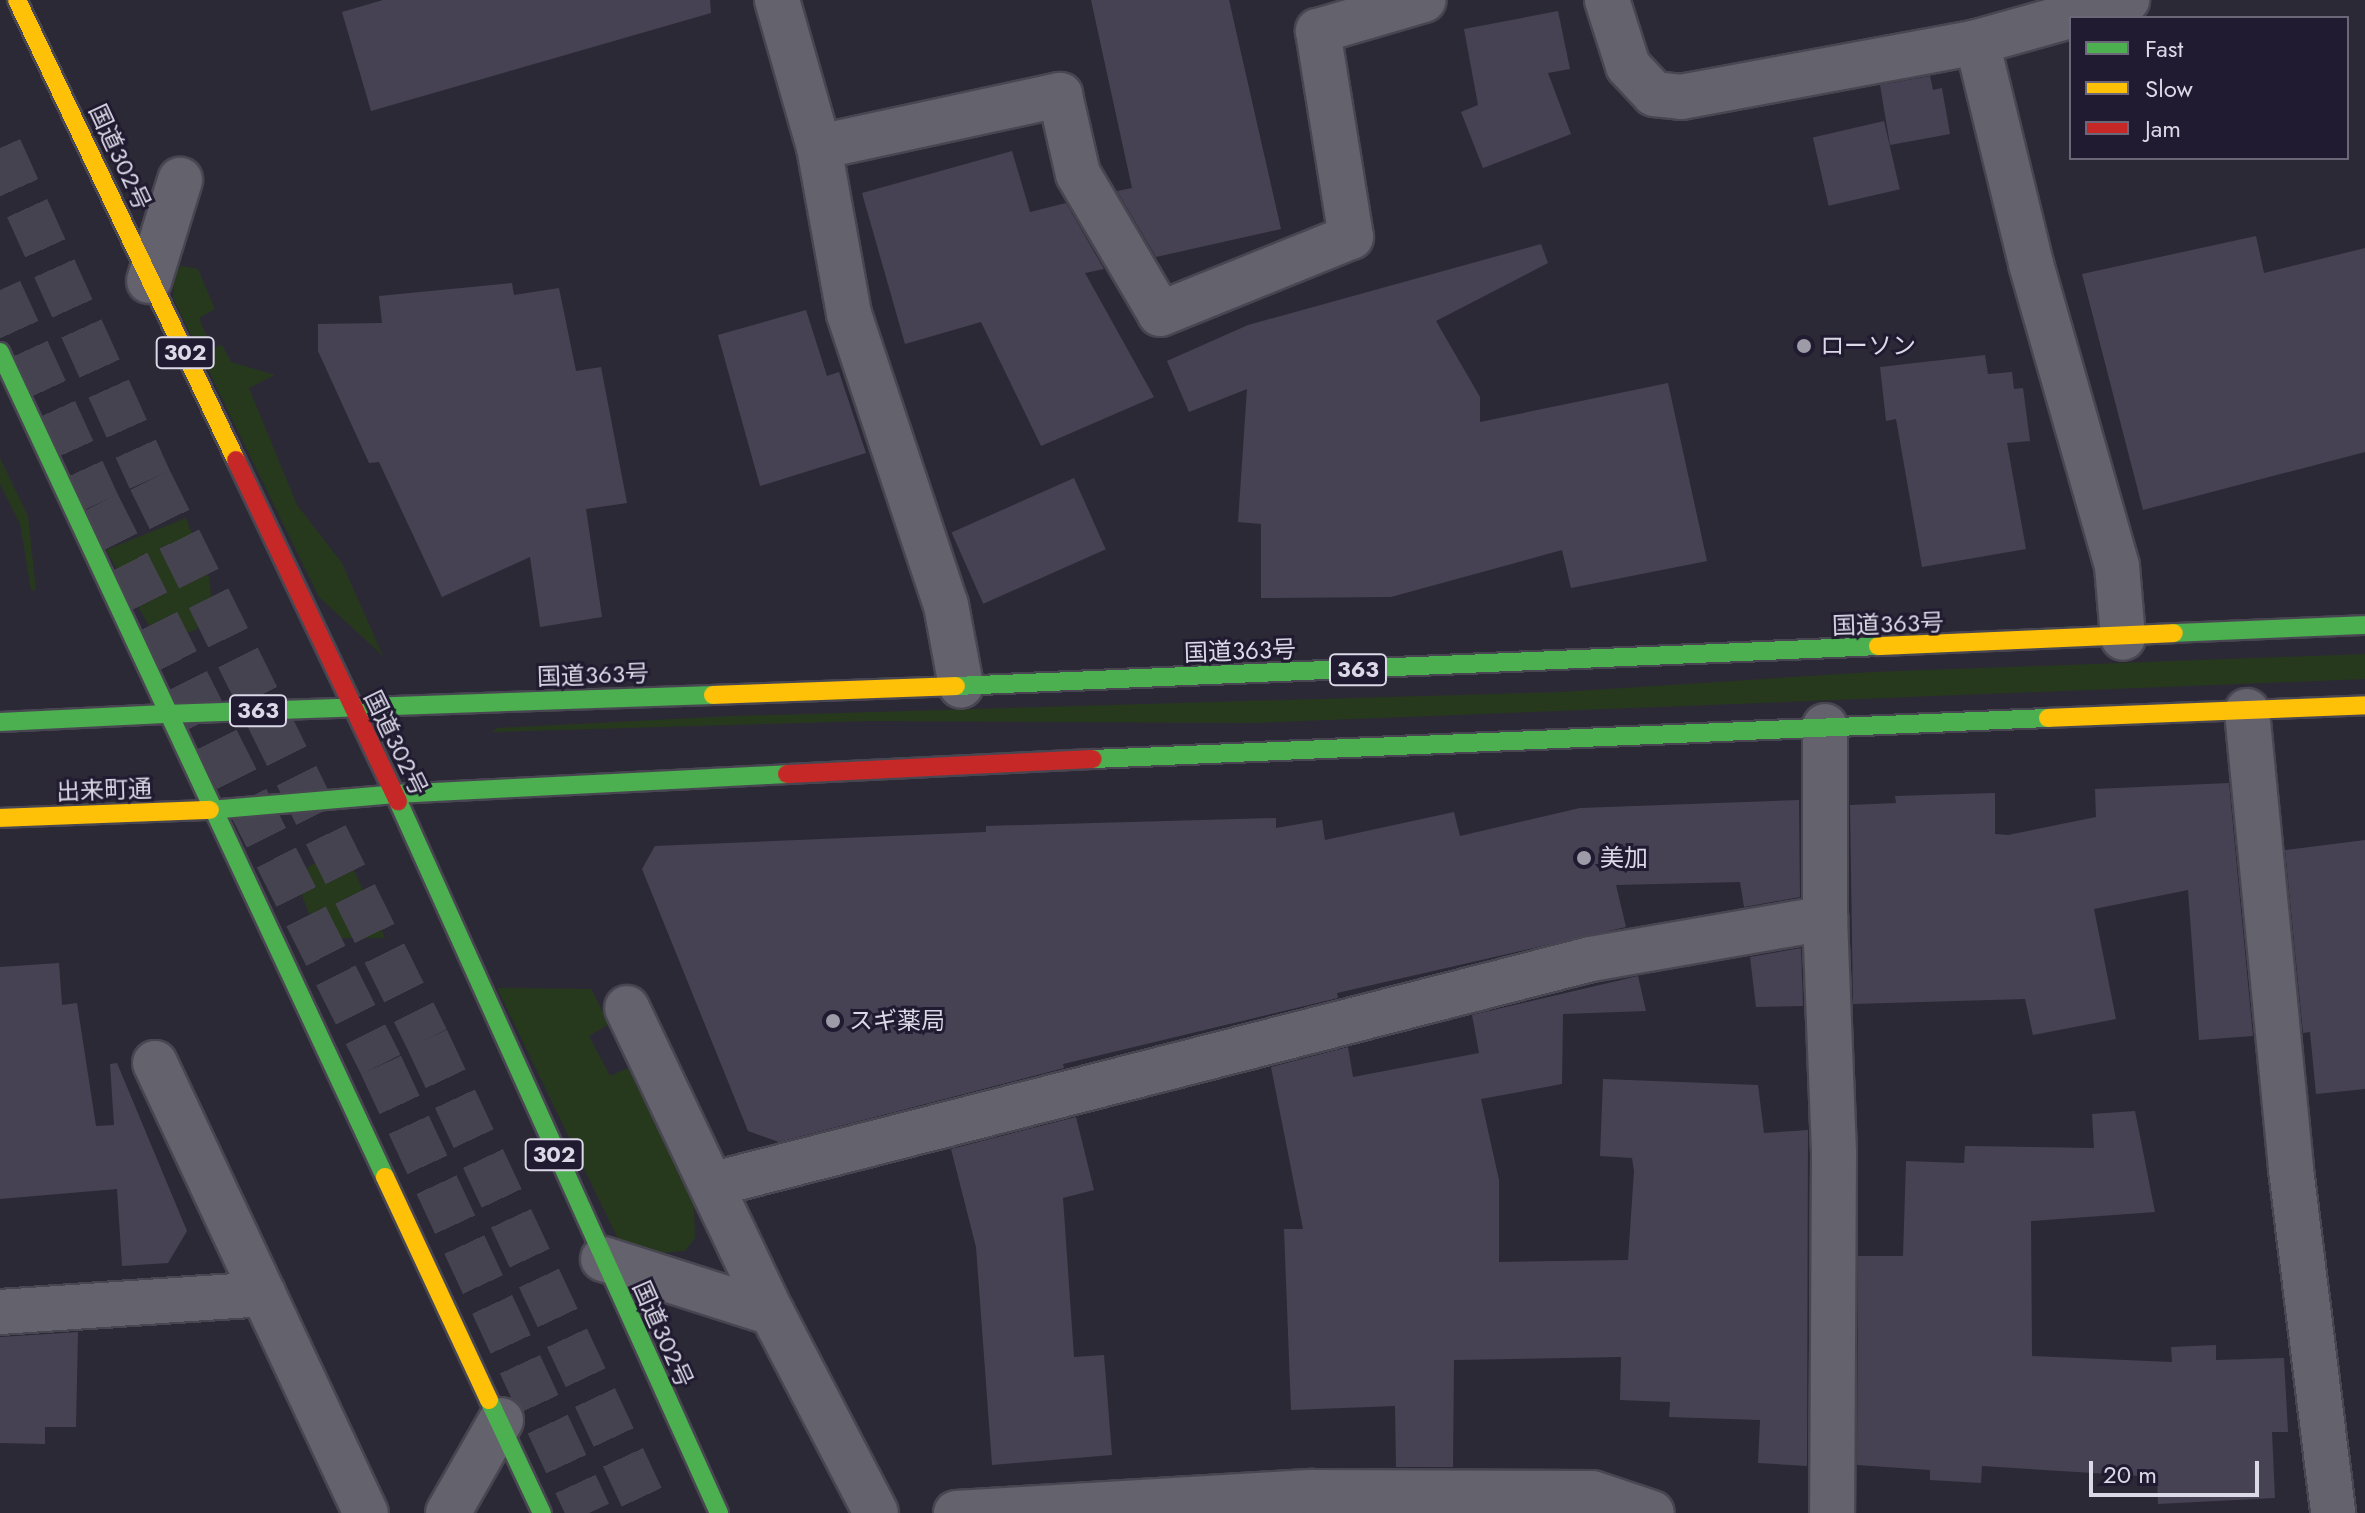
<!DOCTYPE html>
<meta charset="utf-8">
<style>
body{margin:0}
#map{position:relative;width:2365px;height:1513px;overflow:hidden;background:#2c2936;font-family:Jost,"Noto Sans JP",sans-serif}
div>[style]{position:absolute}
.green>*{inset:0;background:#27391d}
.building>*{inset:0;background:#464254;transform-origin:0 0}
.highway-tunnel>*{height:44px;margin-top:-22px;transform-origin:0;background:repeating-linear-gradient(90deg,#464351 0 44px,transparent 0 66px)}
.roads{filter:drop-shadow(2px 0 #484651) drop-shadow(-2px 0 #484651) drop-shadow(0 2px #484651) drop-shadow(0 -2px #484651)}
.street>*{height:44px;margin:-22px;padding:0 22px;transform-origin:22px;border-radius:22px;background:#64626d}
.fast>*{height:18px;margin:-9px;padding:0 9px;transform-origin:9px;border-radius:9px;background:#4caf50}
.slow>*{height:18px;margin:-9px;padding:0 9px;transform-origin:9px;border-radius:9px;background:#ffc107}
.jam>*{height:18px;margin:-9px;padding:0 9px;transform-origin:9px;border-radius:9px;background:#c62828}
.dots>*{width:22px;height:22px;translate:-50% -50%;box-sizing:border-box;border:4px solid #201b30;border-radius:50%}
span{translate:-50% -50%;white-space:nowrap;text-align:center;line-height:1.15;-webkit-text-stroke:6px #201b30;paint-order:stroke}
.shield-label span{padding:2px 6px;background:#201b30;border:2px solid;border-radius:6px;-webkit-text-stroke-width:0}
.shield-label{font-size:22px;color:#dbd8e7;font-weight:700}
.street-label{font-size:24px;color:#dbd8e7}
.poi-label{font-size:24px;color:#dbd8e7}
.left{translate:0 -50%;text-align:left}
.legend{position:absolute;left:2069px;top:16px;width:280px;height:144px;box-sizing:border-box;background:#201b30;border:2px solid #6b6779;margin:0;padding:10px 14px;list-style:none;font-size:24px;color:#dbd8e7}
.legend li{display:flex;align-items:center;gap:16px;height:40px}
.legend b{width:40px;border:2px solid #6b6779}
.scale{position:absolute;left:2089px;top:1461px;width:170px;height:36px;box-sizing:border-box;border:4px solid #dbd8e7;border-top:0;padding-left:10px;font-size:24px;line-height:28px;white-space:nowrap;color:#dbd8e7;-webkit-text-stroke:6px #201b30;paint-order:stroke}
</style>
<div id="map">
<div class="green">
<div style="clip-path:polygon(182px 266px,198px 269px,215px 309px,199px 318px,212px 349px,222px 345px,231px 362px,275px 375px,249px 388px,297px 505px,342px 563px,383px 656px,319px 597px,173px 298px,175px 271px)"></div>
<div style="clip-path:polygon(0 458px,28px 516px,36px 590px,31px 590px,20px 524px,0 484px)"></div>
<div style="clip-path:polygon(186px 518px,209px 577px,212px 603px,196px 630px,178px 635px,152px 631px,106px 550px)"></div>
<div style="clip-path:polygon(2365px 654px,2365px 679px,1253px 723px,867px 721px,492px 732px,497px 728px,732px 716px,1561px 692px,1872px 672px)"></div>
<div style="clip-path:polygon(319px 861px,345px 862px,354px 870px,385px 938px,319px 938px,300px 891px,308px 867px)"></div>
<div style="clip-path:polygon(497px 988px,591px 989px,609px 1024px,589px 1036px,610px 1076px,628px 1068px,694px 1203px,695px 1238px,685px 1251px,647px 1254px,619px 1241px)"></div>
</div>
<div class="building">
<div style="clip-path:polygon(383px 0,710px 0,711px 13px,371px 111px,342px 12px)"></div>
<div style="clip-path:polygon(1091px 0,1229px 0,1281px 229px,1156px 257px,1117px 191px,1132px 188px)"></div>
<div style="clip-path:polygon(1558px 11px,1570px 69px,1548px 73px,1571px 134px,1483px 168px,1461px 112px,1478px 105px,1464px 29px)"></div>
<div style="clip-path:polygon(1930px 76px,1933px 90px,1942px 88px,1950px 134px,1890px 145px,1880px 85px)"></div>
<div style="left:1884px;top:121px;width:70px;height:73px;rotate:77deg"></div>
<div style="clip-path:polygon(1012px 151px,1030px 212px,1066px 203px,1104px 269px,1085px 273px,1154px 397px,1041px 446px,981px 322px,905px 344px,862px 193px)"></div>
<div style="clip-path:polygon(2256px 236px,2264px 273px,2365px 248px,2365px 452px,2143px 510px,2082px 274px)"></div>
<div style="clip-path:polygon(1541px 244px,1548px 263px,1436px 321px,1480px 397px,1480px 422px,1668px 383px,1707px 561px,1571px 588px,1562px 550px,1391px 597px,1261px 598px,1261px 524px,1238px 522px,1247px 389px,1189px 412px,1167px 361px,1248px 325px)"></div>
<div style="clip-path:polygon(512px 283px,514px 295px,559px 288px,576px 371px,601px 367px,627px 503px,586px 509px,602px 617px,540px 627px,530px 557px,442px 597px,379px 462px,369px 463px,318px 351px,318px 324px,382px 323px,379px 296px)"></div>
<div style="clip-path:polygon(806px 310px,827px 376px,839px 372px,866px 453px,760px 486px,718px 335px)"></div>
<div style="clip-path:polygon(1985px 355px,1988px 374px,2012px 372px,2014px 389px,2023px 388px,2030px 441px,2007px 443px,2026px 549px,1922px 567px,1896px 419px,1886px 421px,1880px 367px)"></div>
<div style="left:1074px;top:478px;width:78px;height:134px;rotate:66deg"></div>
<div style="clip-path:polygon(2229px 783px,2253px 1036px,2199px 1040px,2188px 890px,2094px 909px,2116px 1019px,2033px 1035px,2025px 999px,1853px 1004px,1850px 805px,1896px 803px,1895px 796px,1995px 793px,1995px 834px,2008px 835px,2096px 817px,2095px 789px)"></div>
<div style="clip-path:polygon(1799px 800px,1800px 897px,1744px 907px,1740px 882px,1616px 885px,1626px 927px,1337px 993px,1338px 998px,1063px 1064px,1064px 1068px,779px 1142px,748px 1131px,642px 869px,655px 846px,986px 832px,986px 826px,1276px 818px,1276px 828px,1322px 820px,1325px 840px,1454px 812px,1460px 836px,1580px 808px)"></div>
<div style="clip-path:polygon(2365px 840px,2365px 1089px,2316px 1094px,2310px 1032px,2303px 1033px,2285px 850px)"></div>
<div style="clip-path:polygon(1801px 948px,1803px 1006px,1756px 1007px,1750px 957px)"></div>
<div style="clip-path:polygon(59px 963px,62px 1005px,77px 1003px,96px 1126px,114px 1125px,110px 1064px,117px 1063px,187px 1231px,168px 1263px,122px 1266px,117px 1189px,0 1199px,0 967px)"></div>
<div style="clip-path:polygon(1638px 976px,1646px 1011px,1563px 1014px,1562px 1084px,1481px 1099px,1499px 1180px,1499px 1262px,1628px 1260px,1634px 1171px,1632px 1158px,1600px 1156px,1603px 1079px,1758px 1085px,1764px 1133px,1808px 1130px,1807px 1466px,1758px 1463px,1760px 1420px,1669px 1417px,1670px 1402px,1620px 1400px,1621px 1357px,1454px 1360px,1453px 1467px,1396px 1467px,1395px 1406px,1291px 1410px,1284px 1229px,1303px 1229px,1271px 1067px,1348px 1047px,1353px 1077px,1479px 1053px,1472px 1015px)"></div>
<div style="clip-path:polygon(2135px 1111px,2155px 1212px,2031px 1221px,2032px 1356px,2172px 1362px,2171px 1347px,2216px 1345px,2216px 1360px,2284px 1358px,2288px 1432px,2272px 1432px,2275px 1498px,2158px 1504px,2157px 1477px,1982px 1466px,1981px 1483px,1930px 1480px,1930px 1470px,1857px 1465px,1858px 1256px,1903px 1256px,1906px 1161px,1964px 1163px,1965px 1146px,2094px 1148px,2092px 1114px)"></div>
<div style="clip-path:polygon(1076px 1117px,1094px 1190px,1063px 1198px,1074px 1357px,1104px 1355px,1112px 1455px,992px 1465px,976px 1247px,951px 1149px)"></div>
<div style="clip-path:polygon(78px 1332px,76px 1427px,45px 1427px,45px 1444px,0 1443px,0 1337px)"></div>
</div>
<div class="highway-tunnel">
<div style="left:0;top:148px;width:364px;rotate:65.7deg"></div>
<div style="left:150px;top:480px;width:624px;rotate:63.64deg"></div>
<div style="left:427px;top:1039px;width:523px;rotate:64.9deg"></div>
<div style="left:0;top:290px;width:235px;rotate:65.4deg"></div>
<div style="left:98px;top:504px;width:628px;rotate:63.23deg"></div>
<div style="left:381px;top:1065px;width:494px;rotate:65.1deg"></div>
</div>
<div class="roads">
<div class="street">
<div style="left:777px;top:0;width:153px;rotate:74.1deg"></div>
<div style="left:819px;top:147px;width:170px;rotate:79.8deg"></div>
<div style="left:849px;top:314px;width:307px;rotate:71.6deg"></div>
<div style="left:946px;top:605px;width:82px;rotate:79.5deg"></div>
<div style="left:1607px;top:0;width:69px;rotate:72.3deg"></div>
<div style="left:1628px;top:66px;width:38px;rotate:47deg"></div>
<div style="left:1654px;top:94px;width:27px;rotate:6deg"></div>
<div style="left:1681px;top:97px;width:301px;rotate:-10.5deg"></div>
<div style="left:1977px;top:42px;width:156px;rotate:-15.6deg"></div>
<div style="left:1977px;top:42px;width:228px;rotate:76.3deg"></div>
<div style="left:2031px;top:264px;width:314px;rotate:74.1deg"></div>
<div style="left:2117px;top:566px;width:72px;rotate:85.2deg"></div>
<div style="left:819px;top:147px;width:247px;rotate:-12.2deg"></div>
<div style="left:1060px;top:95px;width:81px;rotate:77.2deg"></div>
<div style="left:1078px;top:174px;width:162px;rotate:59.6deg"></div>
<div style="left:1160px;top:314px;width:206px;rotate:-22deg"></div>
<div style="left:1351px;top:237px;width:209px;rotate:-99.1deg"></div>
<div style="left:1318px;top:31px;width:110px;rotate:-16.3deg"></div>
<div style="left:149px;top:281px;width:106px;rotate:-72.9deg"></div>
<div style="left:2247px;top:711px;width:460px;rotate:84.5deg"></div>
<div style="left:2291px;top:1169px;width:347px;rotate:83deg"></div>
<div style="left:1825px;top:726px;width:192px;rotate:90deg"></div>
<div style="left:1825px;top:918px;width:233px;rotate:87.8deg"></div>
<div style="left:1834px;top:1151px;width:362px;rotate:90.3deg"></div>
<div style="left:627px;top:1008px;width:338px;rotate:64.6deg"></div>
<div style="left:772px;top:1313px;width:225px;rotate:62.5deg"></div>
<div style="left:155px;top:1063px;width:497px;rotate:64.9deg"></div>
<div style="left:714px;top:1184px;width:905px;rotate:-14.39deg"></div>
<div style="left:1591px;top:959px;width:238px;rotate:-9.9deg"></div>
<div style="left:603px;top:1259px;width:177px;rotate:17.7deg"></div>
<div style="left:0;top:1312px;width:264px;rotate:-3.9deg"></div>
<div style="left:448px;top:1513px;width:107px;rotate:-60.3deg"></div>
<div style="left:956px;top:1513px;width:357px;rotate:-3.4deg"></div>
<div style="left:1312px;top:1492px;width:280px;rotate:0.2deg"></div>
<div style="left:1592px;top:1493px;width:63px;rotate:18.4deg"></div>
</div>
<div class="fast">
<div style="left:0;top:352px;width:910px;rotate:64.98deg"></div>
<div style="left:2174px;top:633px;width:191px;rotate:-2.4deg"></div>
<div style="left:956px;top:686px;width:923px;rotate:-2.48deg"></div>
<div style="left:165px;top:714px;width:548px;rotate:-1.99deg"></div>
<div style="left:0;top:722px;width:165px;rotate:-2.8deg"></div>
<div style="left:1093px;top:759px;width:956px;rotate:-2.46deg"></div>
<div style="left:398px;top:801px;width:781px;rotate:65.73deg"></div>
<div style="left:210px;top:810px;width:186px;rotate:-4.9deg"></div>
<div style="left:395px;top:794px;width:393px;rotate:-2.9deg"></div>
<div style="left:489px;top:1400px;width:125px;rotate:64.9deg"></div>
</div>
<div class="slow">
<div style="left:17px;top:0;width:509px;rotate:64.54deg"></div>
<div style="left:1878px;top:646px;width:296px;rotate:-2.5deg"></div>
<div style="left:713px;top:695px;width:243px;rotate:-2.1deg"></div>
<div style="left:2048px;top:718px;width:317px;rotate:-2.3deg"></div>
<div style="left:0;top:818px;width:210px;rotate:-2.2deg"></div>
<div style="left:385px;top:1177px;width:246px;rotate:65deg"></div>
</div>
<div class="jam">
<div style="left:236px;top:460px;width:378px;rotate:64.6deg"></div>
<div style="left:787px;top:774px;width:306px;rotate:-2.8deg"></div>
</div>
</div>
<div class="dots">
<div style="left:1804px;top:346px;background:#9e9ba9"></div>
<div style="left:1584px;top:858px;background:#9e9ba9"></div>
<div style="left:833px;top:1021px;background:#9e9ba9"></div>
</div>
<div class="shield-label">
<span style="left:185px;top:353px">302</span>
<span style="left:1358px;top:670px">363</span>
<span style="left:258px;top:711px">363</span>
<span style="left:554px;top:1155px">302</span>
</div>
<div class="street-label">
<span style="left:120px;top:157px;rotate:65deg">国道302号</span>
<span style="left:1888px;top:624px;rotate:-2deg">国道363号</span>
<span style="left:1240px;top:651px;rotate:-2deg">国道363号</span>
<span style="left:593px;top:675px;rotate:-2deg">国道363号</span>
<span style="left:396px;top:743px;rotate:64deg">国道302号</span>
<span style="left:104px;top:790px;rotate:-2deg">出来町通</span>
<span style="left:663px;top:1334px;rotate:66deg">国道302号</span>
</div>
<div class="poi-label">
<span class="left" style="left:1820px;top:346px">ローソン</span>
<span class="left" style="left:1600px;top:858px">美加</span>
<span class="left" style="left:849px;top:1021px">スギ薬局</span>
</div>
<ul class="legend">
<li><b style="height:10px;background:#4caf50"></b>Fast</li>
<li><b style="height:10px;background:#ffc107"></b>Slow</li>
<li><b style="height:10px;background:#c62828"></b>Jam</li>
</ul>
<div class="scale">20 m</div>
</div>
